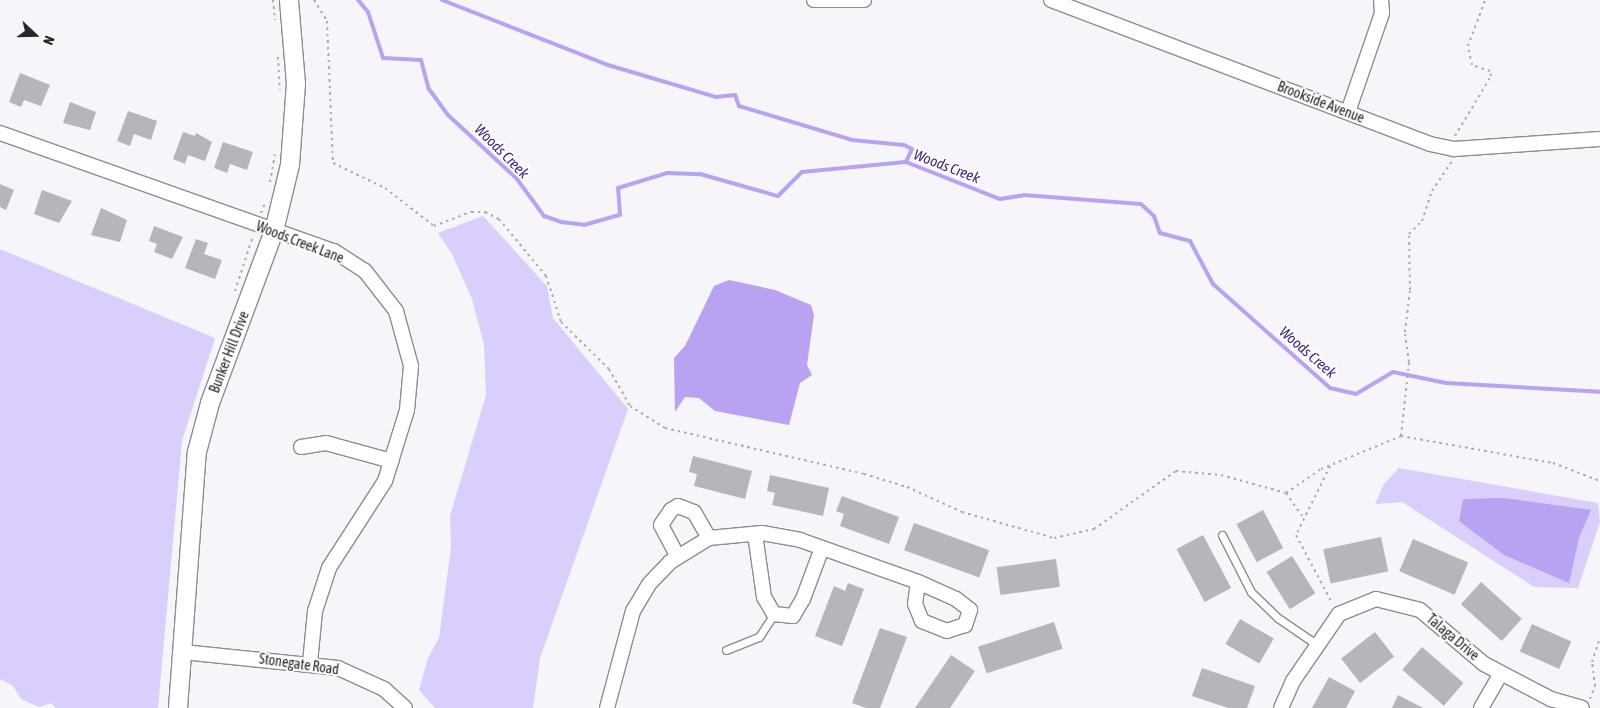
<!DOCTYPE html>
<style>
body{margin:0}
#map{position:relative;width:1600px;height:708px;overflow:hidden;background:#f6f5fa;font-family:"Asap Condensed",sans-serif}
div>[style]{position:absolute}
.green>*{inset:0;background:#dacefc}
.water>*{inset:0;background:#b9a2f2}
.stream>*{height:4px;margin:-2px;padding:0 2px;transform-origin:2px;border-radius:2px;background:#b9a2f2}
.building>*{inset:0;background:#b6b5b9;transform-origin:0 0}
.path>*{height:2px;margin-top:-1px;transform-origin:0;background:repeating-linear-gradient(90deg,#acabaf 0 2.5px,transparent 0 6.5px)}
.roads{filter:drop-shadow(1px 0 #8d8c90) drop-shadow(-1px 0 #8d8c90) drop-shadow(0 1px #8d8c90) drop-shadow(0 -1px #8d8c90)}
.service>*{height:7px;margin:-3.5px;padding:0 3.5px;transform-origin:3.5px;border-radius:3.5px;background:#fff}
.minor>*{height:14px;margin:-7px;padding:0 7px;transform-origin:7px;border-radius:7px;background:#fff}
.tertiary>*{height:18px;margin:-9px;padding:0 9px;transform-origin:9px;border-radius:9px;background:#fff}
span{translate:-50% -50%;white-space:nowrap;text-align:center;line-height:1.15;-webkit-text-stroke:4px #fff;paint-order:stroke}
.street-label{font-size:14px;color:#282729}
.water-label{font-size:15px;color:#48247f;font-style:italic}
.north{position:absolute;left:10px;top:10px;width:50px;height:50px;-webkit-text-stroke:4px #fff;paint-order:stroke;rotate:111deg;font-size:14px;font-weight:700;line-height:20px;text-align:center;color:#282729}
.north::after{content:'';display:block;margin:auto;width:18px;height:22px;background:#282729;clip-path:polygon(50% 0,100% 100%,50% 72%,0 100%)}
</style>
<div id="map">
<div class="green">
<div style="clip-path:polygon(483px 216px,547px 286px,553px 318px,628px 409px,540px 658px,533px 708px,435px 708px,419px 690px,428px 658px,439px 638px,451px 547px,450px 516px,486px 395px,484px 345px,472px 299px,452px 254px,438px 233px)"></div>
<div style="clip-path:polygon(0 249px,215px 338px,182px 441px,158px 708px,56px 708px,51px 703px,39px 707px,21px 699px,13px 686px,0 679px)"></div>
<div style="clip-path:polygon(1399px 468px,1598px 503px,1600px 522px,1578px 588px,1534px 587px,1402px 502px,1375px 504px,1384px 484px)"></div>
</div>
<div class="water">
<div style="clip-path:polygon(729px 280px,775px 290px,811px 305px,814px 315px,807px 365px,812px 375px,800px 383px,789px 425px,715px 411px,699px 398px,685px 397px,675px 412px,674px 358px,685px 346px,714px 286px)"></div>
<div style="clip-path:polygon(1504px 498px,1591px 510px,1579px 538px,1569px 583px,1504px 555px,1459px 521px,1463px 499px)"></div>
</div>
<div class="stream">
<div style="left:358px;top:0;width:16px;rotate:50deg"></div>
<div style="left:368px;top:12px;width:48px;rotate:71.9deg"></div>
<div style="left:383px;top:58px;width:38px;rotate:3deg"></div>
<div style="left:421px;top:60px;width:30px;rotate:75deg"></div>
<div style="left:429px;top:89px;width:32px;rotate:54deg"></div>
<div style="left:448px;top:115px;width:94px;rotate:42.8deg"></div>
<div style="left:517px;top:179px;width:46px;rotate:53.9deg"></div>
<div style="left:544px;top:216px;width:18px;rotate:19deg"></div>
<div style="left:561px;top:222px;width:23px;rotate:7deg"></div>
<div style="left:584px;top:225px;width:37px;rotate:-16deg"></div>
<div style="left:620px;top:215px;width:27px;rotate:-94deg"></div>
<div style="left:618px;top:188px;width:51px;rotate:-17deg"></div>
<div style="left:667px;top:173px;width:33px;rotate:2deg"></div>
<div style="left:700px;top:174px;width:81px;rotate:15.8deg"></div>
<div style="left:778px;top:196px;width:34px;rotate:-45deg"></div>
<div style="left:802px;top:172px;width:104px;rotate:-5.5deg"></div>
<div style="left:906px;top:162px;width:101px;rotate:21.5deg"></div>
<div style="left:1000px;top:199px;width:24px;rotate:-9deg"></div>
<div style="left:1024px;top:195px;width:117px;rotate:4.4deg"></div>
<div style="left:1141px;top:204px;width:18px;rotate:43deg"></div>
<div style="left:1154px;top:216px;width:18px;rotate:71deg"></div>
<div style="left:1160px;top:233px;width:31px;rotate:15deg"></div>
<div style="left:1190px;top:241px;width:49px;rotate:61.9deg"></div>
<div style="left:1213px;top:284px;width:157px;rotate:41.6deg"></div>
<div style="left:1330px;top:388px;width:27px;rotate:13deg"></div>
<div style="left:1356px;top:394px;width:43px;rotate:-30.7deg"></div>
<div style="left:1393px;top:372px;width:54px;rotate:11.7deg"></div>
<div style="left:1446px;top:383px;width:154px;rotate:3.3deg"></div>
<div style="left:442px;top:0;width:178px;rotate:21.4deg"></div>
<div style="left:608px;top:65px;width:113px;rotate:16.5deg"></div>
<div style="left:716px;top:97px;width:19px;rotate:-6deg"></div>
<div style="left:735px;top:95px;width:12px;rotate:70deg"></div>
<div style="left:739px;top:106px;width:118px;rotate:16.7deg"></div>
<div style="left:852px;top:140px;width:52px;rotate:5.5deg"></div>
<div style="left:904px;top:145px;width:9px;rotate:27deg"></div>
<div style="left:912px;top:149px;width:14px;rotate:115deg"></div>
</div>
<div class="building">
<div style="clip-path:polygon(20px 73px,50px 85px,41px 106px,24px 100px,21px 107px,9px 102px)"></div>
<div style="clip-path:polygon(70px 102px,96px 112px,90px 130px,63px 123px)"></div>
<div style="clip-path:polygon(128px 111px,157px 121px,151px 140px,134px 134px,130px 146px,117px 141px)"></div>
<div style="clip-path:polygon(183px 132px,195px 136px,196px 133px,212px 142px,205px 161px,188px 155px,185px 164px,173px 159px)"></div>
<div style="clip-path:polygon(223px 142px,253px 152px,247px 170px,230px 164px,227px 173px,214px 168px)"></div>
<div style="clip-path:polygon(0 184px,14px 190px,6px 210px,0 207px)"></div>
<div style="clip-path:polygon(42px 190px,72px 201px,59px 223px,34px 214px)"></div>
<div style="clip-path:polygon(101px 208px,127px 220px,120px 242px,91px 235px)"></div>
<div style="clip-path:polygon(154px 226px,183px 237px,172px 259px,154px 252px,157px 244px,149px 241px)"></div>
<div style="clip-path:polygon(196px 239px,208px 243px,204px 254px,222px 260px,215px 279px,185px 268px)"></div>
<div style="clip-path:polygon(693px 456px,752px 471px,745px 499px,694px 486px,697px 474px,689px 472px)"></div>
<div style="clip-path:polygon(770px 475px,829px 488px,823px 516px,772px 505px,775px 493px,767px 491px)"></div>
<div style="clip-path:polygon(842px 496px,899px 517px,889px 544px,840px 526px,844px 514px,836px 511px)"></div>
<div style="left:1263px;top:510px;width:43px;height:30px;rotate:62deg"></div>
<div style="left:914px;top:523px;width:80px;height:29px;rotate:20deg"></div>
<div style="left:1203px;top:535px;width:60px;height:30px;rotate:62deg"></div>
<div style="left:1381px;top:537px;width:35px;height:59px;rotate:78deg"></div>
<div style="left:1413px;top:539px;width:60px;height:35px;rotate:23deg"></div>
<div style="left:1292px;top:556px;width:44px;height:30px;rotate:58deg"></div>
<div style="left:1056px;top:559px;width:28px;height:60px;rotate:82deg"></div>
<div style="left:1481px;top:582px;width:55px;height:30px;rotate:42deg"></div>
<div style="clip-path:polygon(848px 583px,864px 589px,842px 646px,815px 636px,834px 586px,845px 591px)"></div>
<div style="left:1240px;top:619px;width:39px;height:29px;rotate:30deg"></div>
<div style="left:1054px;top:622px;width:28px;height:80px;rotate:72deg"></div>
<div style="left:1532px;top:624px;width:43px;height:30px;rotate:24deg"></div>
<div style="clip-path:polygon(880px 628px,907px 637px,880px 708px,866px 708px,852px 703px)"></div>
<div style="left:1375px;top:632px;width:31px;height:43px;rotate:52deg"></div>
<div style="left:1422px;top:647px;width:55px;height:30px;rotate:41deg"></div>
<div style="clip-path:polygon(951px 655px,975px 671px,950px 708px,915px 708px)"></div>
<div style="clip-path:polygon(1202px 668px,1255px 686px,1247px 708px,1228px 708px,1192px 696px)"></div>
<div style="clip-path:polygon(1329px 677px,1355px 691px,1346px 708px,1312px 708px)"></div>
<div style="clip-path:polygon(1398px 695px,1423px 708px,1392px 708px)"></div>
</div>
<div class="path">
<div style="left:273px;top:0;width:20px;rotate:84deg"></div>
<div style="left:314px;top:0;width:25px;rotate:58deg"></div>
<div style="left:327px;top:21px;width:142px;rotate:87.6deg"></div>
<div style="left:333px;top:163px;width:58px;rotate:25.7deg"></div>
<div style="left:385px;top:188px;width:62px;rotate:37.8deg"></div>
<div style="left:434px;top:226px;width:40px;rotate:-21deg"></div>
<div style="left:471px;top:212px;width:14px"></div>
<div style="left:485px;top:212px;width:16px;rotate:27deg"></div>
<div style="left:499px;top:219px;width:74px;rotate:50.5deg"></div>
<div style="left:546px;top:276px;width:48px;rotate:71.9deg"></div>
<div style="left:561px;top:322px;width:67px;rotate:44.4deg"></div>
<div style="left:609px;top:369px;width:43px;rotate:60.4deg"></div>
<div style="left:630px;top:406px;width:41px;rotate:32.2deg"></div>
<div style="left:665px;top:428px;width:204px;rotate:13deg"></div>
<div style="left:864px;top:474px;width:45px;rotate:16.8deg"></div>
<div style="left:907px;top:487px;width:60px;rotate:24.4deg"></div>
<div style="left:962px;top:512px;width:96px;rotate:15.8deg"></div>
<div style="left:1054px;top:538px;width:41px;rotate:-12.7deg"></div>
<div style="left:1094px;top:529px;width:100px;rotate:-35.3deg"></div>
<div style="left:1176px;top:471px;width:45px;rotate:5.1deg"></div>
<div style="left:1221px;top:475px;width:67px;rotate:15.5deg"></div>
<div style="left:1286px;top:493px;width:42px;rotate:-34.4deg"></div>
<div style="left:1321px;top:469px;width:87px;rotate:-22.4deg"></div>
<div style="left:1401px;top:436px;width:154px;rotate:10.1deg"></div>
<div style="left:1553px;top:463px;width:50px;rotate:21deg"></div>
<div style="left:278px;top:57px;width:33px;rotate:87deg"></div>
<div style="left:1455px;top:136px;width:70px;rotate:-59deg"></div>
<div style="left:1491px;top:76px;width:5px;rotate:-101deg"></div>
<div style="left:1490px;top:71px;width:19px;rotate:-162deg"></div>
<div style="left:1472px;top:65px;width:19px;rotate:-102deg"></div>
<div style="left:1468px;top:46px;width:49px;rotate:-69.7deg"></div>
<div style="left:270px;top:182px;width:28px;rotate:-80deg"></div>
<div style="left:261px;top:213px;width:11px;rotate:-68deg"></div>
<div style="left:235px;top:291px;width:58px;rotate:-71.9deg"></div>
<div style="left:1401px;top:436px;width:74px;rotate:-83.8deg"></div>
<div style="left:1409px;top:362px;width:30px;rotate:-98deg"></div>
<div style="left:1405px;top:332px;width:42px;rotate:-83.2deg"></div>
<div style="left:1410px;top:290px;width:56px;rotate:-91deg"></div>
<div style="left:1409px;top:234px;width:18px;rotate:-45deg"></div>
<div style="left:1422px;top:221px;width:32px;rotate:-72deg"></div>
<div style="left:1432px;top:191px;width:36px;rotate:-56deg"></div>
<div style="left:1330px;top:466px;width:77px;rotate:116.2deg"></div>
<div style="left:1296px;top:535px;width:77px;rotate:62.1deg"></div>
<div style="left:1286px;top:493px;width:28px;rotate:55deg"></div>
<div style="left:1590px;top:699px;width:14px;rotate:-69deg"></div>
<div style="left:1595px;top:686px;width:24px;rotate:-97deg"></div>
<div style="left:1592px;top:662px;width:26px;rotate:-72deg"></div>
</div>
<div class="roads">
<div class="service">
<div style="left:1222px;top:535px;width:64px;rotate:63deg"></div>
<div style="left:1251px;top:592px;width:37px;rotate:44deg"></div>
<div style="left:1278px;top:618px;width:46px;rotate:34.4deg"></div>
<div style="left:726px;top:650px;width:35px;rotate:-22deg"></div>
<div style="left:759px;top:637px;width:27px;rotate:-57deg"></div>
</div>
<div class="minor">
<div style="left:814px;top:0;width:50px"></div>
<div style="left:1051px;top:0;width:405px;rotate:20.8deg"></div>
<div style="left:1430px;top:144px;width:25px;rotate:12deg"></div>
<div style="left:1454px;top:149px;width:146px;rotate:-3.9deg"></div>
<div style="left:1348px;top:112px;width:105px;rotate:-71deg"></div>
<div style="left:1382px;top:13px;width:13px;rotate:-94deg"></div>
<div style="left:0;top:133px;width:354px;rotate:19.5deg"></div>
<div style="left:334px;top:251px;width:37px;rotate:33deg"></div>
<div style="left:365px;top:271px;width:51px;rotate:52.2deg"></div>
<div style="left:396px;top:311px;width:57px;rotate:74.7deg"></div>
<div style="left:411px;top:366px;width:44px;rotate:95.2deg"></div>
<div style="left:407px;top:410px;width:74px;rotate:107.2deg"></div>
<div style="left:385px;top:481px;width:103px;rotate:122.8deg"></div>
<div style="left:329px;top:568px;width:45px;rotate:108deg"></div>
<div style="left:315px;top:611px;width:52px;rotate:95.5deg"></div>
<div style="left:301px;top:447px;width:25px;rotate:-9deg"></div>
<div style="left:326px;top:443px;width:68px;rotate:15.3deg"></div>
<div style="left:755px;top:534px;width:64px;rotate:81.9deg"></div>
<div style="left:764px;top:597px;width:20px;rotate:60deg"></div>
<div style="left:774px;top:614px;width:19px;rotate:6deg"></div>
<div style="left:793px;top:616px;width:20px;rotate:-60deg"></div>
<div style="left:803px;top:599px;width:54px;rotate:-69.6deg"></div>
<div style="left:678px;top:557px;width:36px;rotate:-118deg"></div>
<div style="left:661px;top:525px;width:18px;rotate:-56deg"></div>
<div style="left:671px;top:510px;width:8px;rotate:-30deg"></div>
<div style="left:678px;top:506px;width:17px;rotate:21deg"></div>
<div style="left:694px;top:512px;width:30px;rotate:60deg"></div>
<div style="left:183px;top:652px;width:156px;rotate:5.9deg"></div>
<div style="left:338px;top:668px;width:51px;rotate:24.5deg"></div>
<div style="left:384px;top:689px;width:28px;rotate:42deg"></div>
<div style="left:607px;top:708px;width:100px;rotate:-75deg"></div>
<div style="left:633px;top:611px;width:31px;rotate:-59deg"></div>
<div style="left:649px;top:584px;width:30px;rotate:-46deg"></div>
<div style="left:670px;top:562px;width:46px;rotate:-31.6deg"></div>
<div style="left:709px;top:538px;width:53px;rotate:-5.4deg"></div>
<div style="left:762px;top:533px;width:39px;rotate:10deg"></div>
<div style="left:800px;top:540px;width:125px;rotate:19.6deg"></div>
<div style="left:918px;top:582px;width:42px;rotate:24.1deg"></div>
<div style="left:956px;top:599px;width:18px;rotate:38deg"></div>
<div style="left:970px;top:610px;width:16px;rotate:108deg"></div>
<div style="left:965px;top:625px;width:19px;rotate:162deg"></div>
<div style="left:947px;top:631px;width:27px;rotate:-158deg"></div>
<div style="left:922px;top:621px;width:18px;rotate:-112deg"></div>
<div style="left:915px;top:604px;width:22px;rotate:-82deg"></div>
<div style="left:1281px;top:708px;width:30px;rotate:-66deg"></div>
<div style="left:1293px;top:681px;width:81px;rotate:-55.5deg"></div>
<div style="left:1339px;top:614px;width:40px;rotate:-22deg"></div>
<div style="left:1376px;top:599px;width:45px;rotate:14deg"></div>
<div style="left:1420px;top:610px;width:84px;rotate:40.2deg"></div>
<div style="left:1484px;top:664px;width:76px;rotate:27.6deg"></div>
<div style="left:1551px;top:699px;width:32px;rotate:16deg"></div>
<div style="left:1481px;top:708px;width:39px;rotate:-60deg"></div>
</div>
<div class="tertiary">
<div style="left:178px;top:708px;width:257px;rotate:-85.8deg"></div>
<div style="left:197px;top:452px;width:51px;rotate:-75.1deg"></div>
<div style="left:210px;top:403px;width:184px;rotate:-69.6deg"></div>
<div style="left:274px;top:231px;width:68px;rotate:-76.4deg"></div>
<div style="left:290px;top:165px;width:81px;rotate:-85.8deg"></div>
<div style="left:296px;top:84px;width:84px;rotate:-94.8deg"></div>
</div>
</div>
<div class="street-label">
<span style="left:1321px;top:102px;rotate:21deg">Brookside Avenue</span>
<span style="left:300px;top:242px;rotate:21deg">Woods Creek Lane</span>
<span style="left:229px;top:352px;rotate:-69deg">Bunker Hill Drive</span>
<span style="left:1453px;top:637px;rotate:40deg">Talaga Drive</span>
<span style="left:299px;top:664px;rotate:8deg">Stonegate Road</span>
</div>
<div class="water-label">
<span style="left:502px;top:151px;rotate:45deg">Woods Creek</span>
<span style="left:947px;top:166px;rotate:21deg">Woods Creek</span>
<span style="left:1308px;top:352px;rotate:41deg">Woods Creek</span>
</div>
<div class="north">N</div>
</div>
